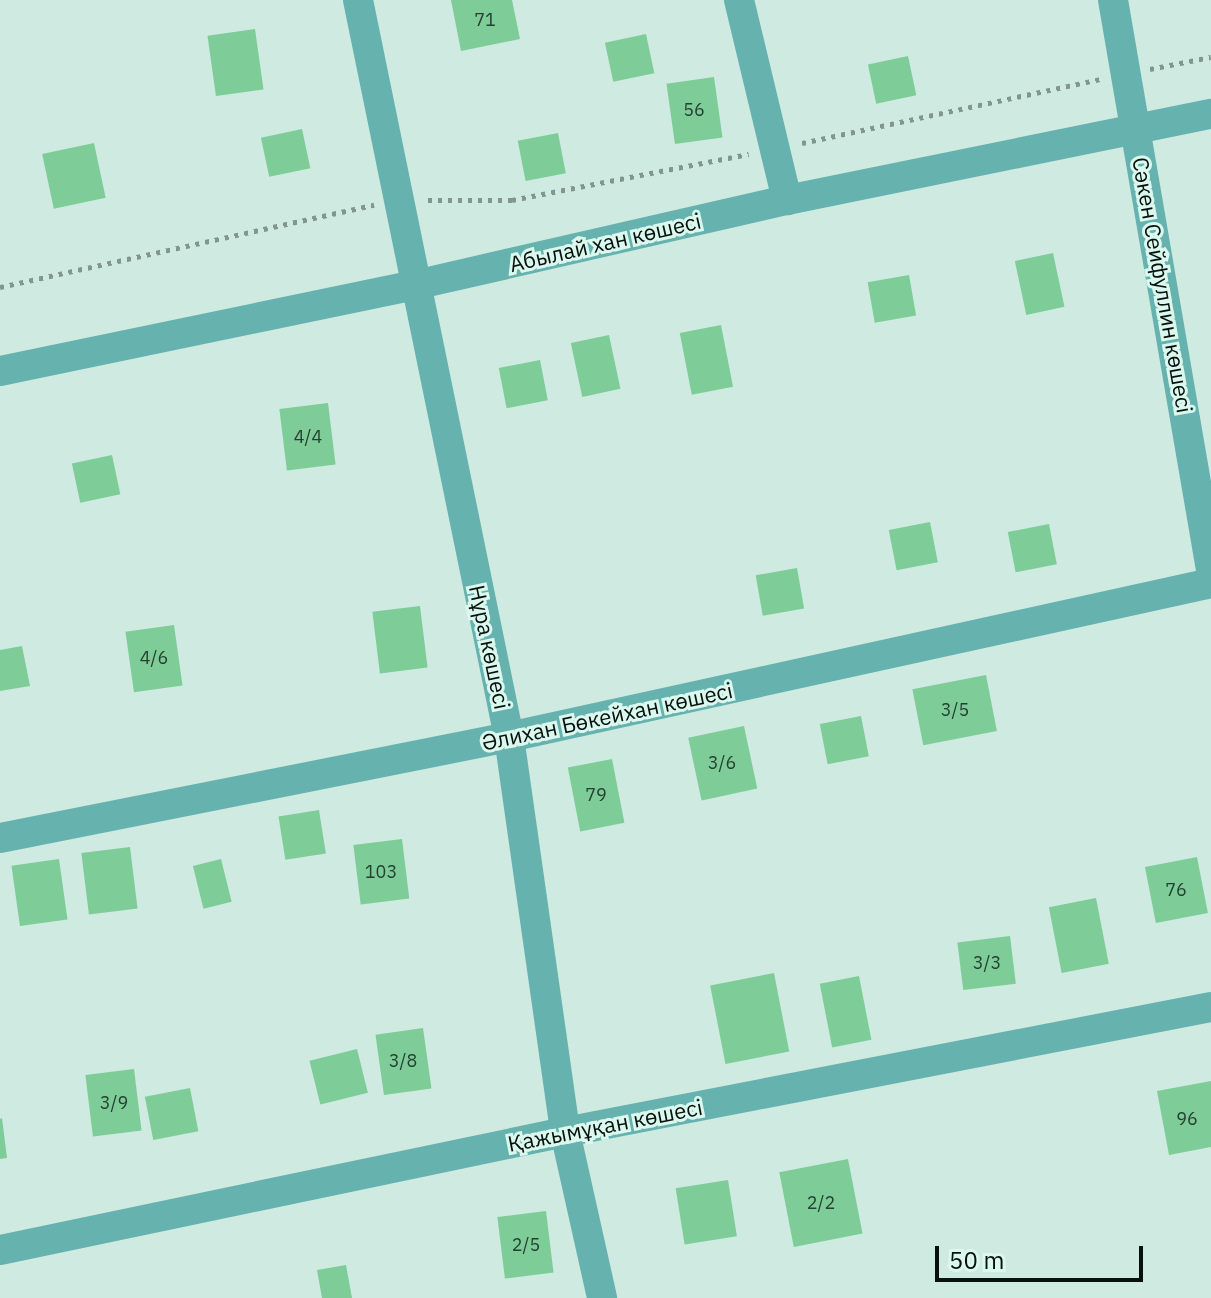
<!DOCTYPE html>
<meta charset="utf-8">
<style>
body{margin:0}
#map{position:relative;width:1211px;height:1298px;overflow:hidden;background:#ceeae1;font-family:"IBM Plex Sans",sans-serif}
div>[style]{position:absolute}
.building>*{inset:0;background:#7ecd99;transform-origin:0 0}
.path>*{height:5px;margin-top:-2.5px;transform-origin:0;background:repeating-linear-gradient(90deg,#81968f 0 4px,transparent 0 10px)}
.minor>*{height:30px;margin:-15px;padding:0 15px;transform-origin:15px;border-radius:15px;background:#66b2ae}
span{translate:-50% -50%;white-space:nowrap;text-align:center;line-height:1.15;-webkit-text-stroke:6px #dbf8ee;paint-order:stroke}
.number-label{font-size:18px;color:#254031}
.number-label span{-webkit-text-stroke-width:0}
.street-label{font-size:22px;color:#07110e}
.scale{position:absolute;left:935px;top:1246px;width:208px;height:36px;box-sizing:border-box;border:4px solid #07110e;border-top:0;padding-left:10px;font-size:24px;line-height:28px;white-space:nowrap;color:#07110e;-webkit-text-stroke:6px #dbf8ee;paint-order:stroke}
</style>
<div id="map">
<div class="building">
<div style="clip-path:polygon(451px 0,512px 0,520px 39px,461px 51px)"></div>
<div style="left:255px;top:29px;width:61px;height:48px;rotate:82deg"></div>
<div style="left:646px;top:34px;width:40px;height:42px;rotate:78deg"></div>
<div style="left:908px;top:56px;width:40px;height:41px;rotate:78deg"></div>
<div style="left:714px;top:77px;width:61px;height:48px;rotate:82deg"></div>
<div style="left:302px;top:129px;width:40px;height:42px;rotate:78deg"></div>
<div style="left:558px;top:133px;width:41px;height:41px;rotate:79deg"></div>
<div style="left:94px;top:143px;width:56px;height:53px;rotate:78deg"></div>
<div style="left:1053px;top:253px;width:55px;height:39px;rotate:78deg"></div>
<div style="left:909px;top:275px;width:41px;height:42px;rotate:80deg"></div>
<div style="left:721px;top:325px;width:63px;height:42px;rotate:79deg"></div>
<div style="left:609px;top:335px;width:55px;height:39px;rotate:78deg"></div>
<div style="left:540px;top:360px;width:41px;height:42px;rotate:79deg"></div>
<div style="left:328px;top:403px;width:62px;height:49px;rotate:83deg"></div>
<div style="left:112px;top:455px;width:40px;height:41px;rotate:78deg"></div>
<div style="left:930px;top:522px;width:41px;height:42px;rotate:79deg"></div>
<div style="left:1049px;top:524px;width:41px;height:42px;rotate:79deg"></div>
<div style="left:797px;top:568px;width:41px;height:42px;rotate:80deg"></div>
<div style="left:420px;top:606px;width:62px;height:48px;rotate:83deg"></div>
<div style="left:174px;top:625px;width:61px;height:49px;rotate:82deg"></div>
<div style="clip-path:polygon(22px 646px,30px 686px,0 691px,0 650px)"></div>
<div style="left:986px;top:675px;width:57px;height:75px;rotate:79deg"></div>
<div style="left:861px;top:716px;width:41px;height:42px;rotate:79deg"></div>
<div style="left:744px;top:726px;width:64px;height:57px;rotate:78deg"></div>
<div style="left:612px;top:759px;width:65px;height:45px;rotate:79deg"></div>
<div style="left:319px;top:810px;width:44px;height:41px;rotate:81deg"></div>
<div style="left:402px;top:839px;width:60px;height:49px;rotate:83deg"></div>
<div style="left:130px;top:847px;width:62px;height:49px;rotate:83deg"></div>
<div style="left:1197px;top:857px;width:57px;height:53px;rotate:79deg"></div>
<div style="left:59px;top:859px;width:61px;height:48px;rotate:82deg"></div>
<div style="left:221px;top:859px;width:44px;height:29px;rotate:76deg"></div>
<div style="left:1096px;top:898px;width:67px;height:48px;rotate:79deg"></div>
<div style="left:1010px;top:936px;width:48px;height:53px;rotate:83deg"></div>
<div style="left:774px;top:973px;width:80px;height:65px;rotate:79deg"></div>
<div style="left:859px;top:976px;width:65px;height:40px;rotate:79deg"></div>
<div style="left:423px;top:1028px;width:61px;height:48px;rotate:82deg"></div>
<div style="left:357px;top:1049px;width:45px;height:49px;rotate:76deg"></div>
<div style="left:134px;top:1069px;width:62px;height:49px;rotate:83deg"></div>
<div style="clip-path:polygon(1211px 1081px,1211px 1147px,1169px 1155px,1157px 1091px)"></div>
<div style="left:190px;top:1088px;width:44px;height:46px;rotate:79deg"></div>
<div style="clip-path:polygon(2px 1118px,7px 1158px,0 1159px,0 1119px)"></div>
<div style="left:848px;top:1159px;width:76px;height:70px;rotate:79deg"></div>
<div style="left:728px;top:1180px;width:57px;height:53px;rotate:81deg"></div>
<div style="left:546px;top:1211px;width:62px;height:49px;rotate:83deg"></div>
<div style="clip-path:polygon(346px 1265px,352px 1298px,322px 1298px,317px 1270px)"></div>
</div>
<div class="path">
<div style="left:1150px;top:69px;width:62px;rotate:-11.1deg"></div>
<div style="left:802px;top:143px;width:306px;rotate:-12.1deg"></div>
<div style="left:428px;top:200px;width:84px"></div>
<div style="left:512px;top:200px;width:241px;rotate:-11deg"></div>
<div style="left:0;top:287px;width:383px;rotate:-12.4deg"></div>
</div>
<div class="minor">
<div style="left:358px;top:0;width:752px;rotate:78.42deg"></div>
<div style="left:509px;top:737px;width:399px;rotate:81.9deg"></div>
<div style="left:565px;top:1132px;width:170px;rotate:77.4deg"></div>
<div style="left:739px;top:0;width:206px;rotate:76.5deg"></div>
<div style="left:1113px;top:0;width:578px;rotate:80.24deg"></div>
<div style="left:0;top:371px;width:424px;rotate:-11.7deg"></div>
<div style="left:415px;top:285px;width:382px;rotate:-12.9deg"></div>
<div style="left:787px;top:200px;width:433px;rotate:-11.5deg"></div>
<div style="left:0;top:838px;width:519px;rotate:-11.22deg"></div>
<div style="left:509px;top:737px;width:719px;rotate:-12.37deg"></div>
<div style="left:0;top:1250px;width:577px;rotate:-11.8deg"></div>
<div style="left:565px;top:1132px;width:658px;rotate:-10.95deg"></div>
</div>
<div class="number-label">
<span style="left:485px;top:20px">71</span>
<span style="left:694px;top:110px">56</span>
<span style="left:308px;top:437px">4/4</span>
<span style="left:154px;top:658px">4/6</span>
<span style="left:955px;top:710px">3/5</span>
<span style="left:722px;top:763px">3/6</span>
<span style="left:596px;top:795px">79</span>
<span style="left:381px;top:872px">103</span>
<span style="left:1176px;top:890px">76</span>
<span style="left:987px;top:963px">3/3</span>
<span style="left:403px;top:1061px">3/8</span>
<span style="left:114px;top:1103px">3/9</span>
<span style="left:1187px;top:1119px">96</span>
<span style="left:821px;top:1203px">2/2</span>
<span style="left:526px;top:1245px">2/5</span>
</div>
<div class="street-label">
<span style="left:605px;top:242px;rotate:-13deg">Абылай хан көшесі</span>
<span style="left:1163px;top:285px;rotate:80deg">Сәкен Сейфуллин көшесі</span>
<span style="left:490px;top:647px;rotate:78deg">Нұра көшесі</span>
<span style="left:607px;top:716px;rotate:-12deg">Әлихан Бөкейхан көшесі</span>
<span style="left:605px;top:1125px;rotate:-11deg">Қажымұқан көшесі</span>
</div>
<div class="scale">50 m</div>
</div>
